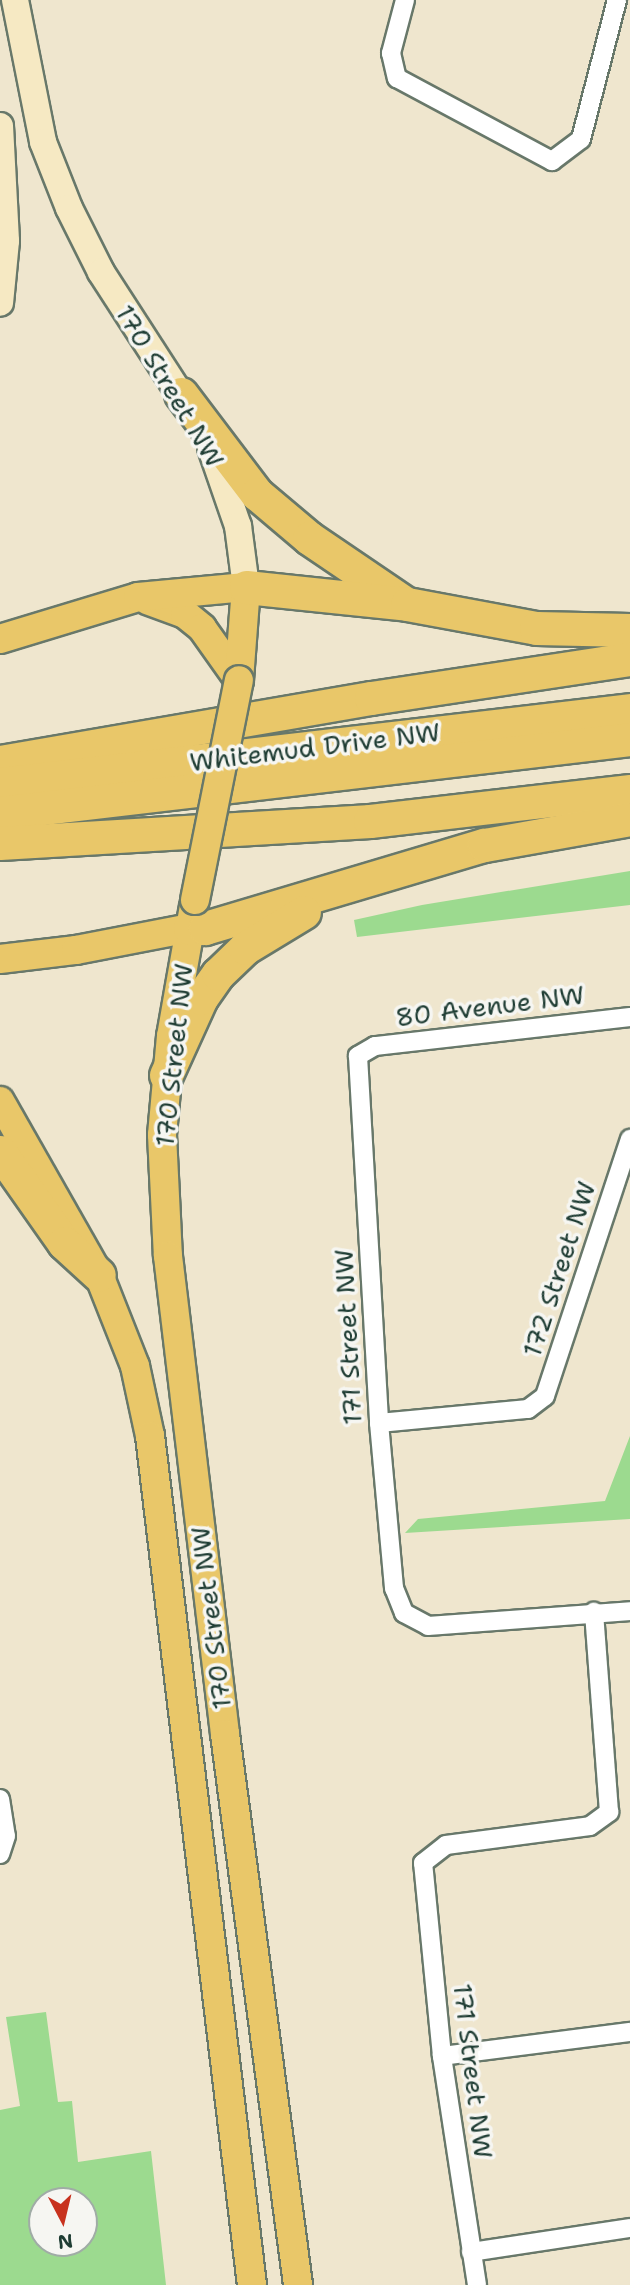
<!DOCTYPE html>
<style>
body{margin:0}
#map{position:relative;width:630px;height:2285px;overflow:hidden;background:#efe6ce;font-family:"Shantell Sans",sans-serif}
div>[style]{position:absolute}
.green>*{inset:0;background:#9cda8f}
.roads{filter:drop-shadow(2px 0 #68786a) drop-shadow(-2px 0 #68786a) drop-shadow(0 2px #68786a) drop-shadow(0 -2px #68786a)}
.minor>*{height:18px;margin:-9px;padding:0 9px;transform-origin:9px;border-radius:9px;background:#fff}
.secondary>*{height:26px;margin:-13px;padding:0 13px;transform-origin:13px;border-radius:13px;background:#f6e9c3}
.primary>*{height:28px;margin:-14px;padding:0 14px;transform-origin:14px;border-radius:14px;background:#e9c769}
.motorway>*{height:33px;margin:-16.5px;padding:0 16.5px;transform-origin:16.5px;border-radius:16.5px;background:#e9c769}
.bridges{filter:drop-shadow(2px 0 #68786a) drop-shadow(-2px 0 #68786a) drop-shadow(0 2px #68786a) drop-shadow(0 -2px #68786a)}
.primary-bridge>*{height:28px;margin:-14px;padding:0 14px;transform-origin:14px;border-radius:14px;background:#e9c769}
span{translate:-50% -50%;white-space:nowrap;text-align:center;line-height:1.15;-webkit-text-stroke:7px #f6f6f2;paint-order:stroke}
.street-label{font-size:26px;color:#1f3d34}
.north{position:absolute;left:28px;top:2187px;width:70px;height:70px;box-sizing:border-box;background:#f6f6f2;border:2px solid #a0aca6;border-radius:50%;rotate:173deg;font-size:19px;font-weight:700;line-height:28px;text-align:center;color:#1f3d34}
.north::after{content:'';display:block;margin:auto;width:24px;height:32px;background:#c8321e;clip-path:polygon(50% 0,100% 100%,50% 72%,0 100%)}
</style>
<div id="map">
<div class="green">
<div style="clip-path:polygon(630px 871px,630px 905px,357px 937px,354px 920px,422px 905px)"></div>
<div style="clip-path:polygon(630px 1436px,630px 1519px,405px 1533px,418px 1519px,605px 1501px)"></div>
<div style="clip-path:polygon(evenodd,46px 2012px,58px 2102px,72px 2101px,78px 2162px,151px 2151px,166px 2285px,0 2285px,0 2110px,20px 2106px,6px 2017px,46px 2012px,42px 2201px,84px 2201px,84px 2243px,42px 2243px,42px 2201px)"></div>
</div>
<div class="roads">
<div class="minor">
<div style="left:405px;top:0;width:55px;rotate:104.8deg"></div>
<div style="left:391px;top:53px;width:26px;rotate:77deg"></div>
<div style="left:397px;top:78px;width:176px;rotate:28.2deg"></div>
<div style="left:552px;top:161px;width:36px;rotate:-37deg"></div>
<div style="left:581px;top:139px;width:144px;rotate:-75.5deg"></div>
<div style="left:630px;top:1017px;width:257px;rotate:173.5deg"></div>
<div style="left:375px;top:1046px;width:20px;rotate:150deg"></div>
<div style="left:358px;top:1056px;width:368px;rotate:86.7deg"></div>
<div style="left:379px;top:1423px;width:166px;rotate:84.8deg"></div>
<div style="left:394px;top:1588px;width:27px;rotate:68deg"></div>
<div style="left:404px;top:1613px;width:27px;rotate:28deg"></div>
<div style="left:428px;top:1626px;width:203px;rotate:-4.2deg"></div>
<div style="left:379px;top:1423px;width:150px;rotate:-5.4deg"></div>
<div style="left:528px;top:1409px;width:21px;rotate:-37deg"></div>
<div style="left:545px;top:1396px;width:271px;rotate:-71.7deg"></div>
<div style="left:0;top:1799px;width:37px;rotate:81deg"></div>
<div style="left:6px;top:1836px;width:19px;rotate:108deg"></div>
<div style="left:442px;top:2056px;width:190px;rotate:-7.3deg"></div>
<div style="left:471px;top:2252px;width:161px;rotate:-8.6deg"></div>
<div style="left:477px;top:2285px;width:232px;rotate:-98.7deg"></div>
<div style="left:442px;top:2056px;width:194px;rotate:-95.6deg"></div>
<div style="left:423px;top:1863px;width:29px;rotate:-38deg"></div>
<div style="left:446px;top:1845px;width:145px;rotate:-7.5deg"></div>
<div style="left:590px;top:1826px;width:24px;rotate:-36deg"></div>
<div style="left:609px;top:1812px;width:201px;rotate:-94.3deg"></div>
</div>
<div class="secondary">
<div style="left:15px;top:0;width:145px;rotate:78.8deg"></div>
<div style="left:43px;top:142px;width:71px;rotate:68.5deg"></div>
<div style="left:69px;top:208px;width:72px;rotate:63.4deg"></div>
<div style="left:101px;top:272px;width:166px;rotate:57.1deg"></div>
<div style="left:0;top:126px;width:115px;rotate:87deg"></div>
<div style="left:6px;top:241px;width:62px;rotate:95.5deg"></div>
<div style="left:211px;top:448px;width:83px;rotate:70.9deg"></div>
<div style="left:238px;top:526px;width:62px;rotate:82.5deg"></div>
</div>
<div class="primary">
<div style="left:147px;top:600px;width:40px;rotate:20.2deg"></div>
<div style="left:185px;top:614px;width:22px;rotate:39deg"></div>
<div style="left:202px;top:628px;width:64px;rotate:54.6deg"></div>
<div style="left:0;top:639px;width:144px;rotate:-16.9deg"></div>
<div style="left:138px;top:597px;width:108px;rotate:-5.3deg"></div>
<div style="left:246px;top:587px;width:93px;rotate:94.3deg"></div>
<div style="left:194px;top:906px;width:132px;rotate:100deg"></div>
<div style="left:171px;top:1036px;width:99px;rotate:95.2deg"></div>
<div style="left:162px;top:1135px;width:121px;rotate:87.2deg"></div>
<div style="left:168px;top:1256px;width:481px;rotate:83.2deg"></div>
<div style="left:225px;top:1734px;width:556px;rotate:82.45deg"></div>
<div style="left:0;top:959px;width:77px;rotate:-6.8deg"></div>
<div style="left:76px;top:950px;width:116px;rotate:-10.9deg"></div>
<div style="left:0;top:1101px;width:200px;rotate:60.4deg"></div>
<div style="left:99px;top:1275px;width:98px;rotate:68.4deg"></div>
<div style="left:135px;top:1366px;width:72px;rotate:77.9deg"></div>
<div style="left:150px;top:1436px;width:855px;rotate:83.15deg"></div>
</div>
<div class="motorway">
<div style="left:181px;top:394px;width:126px;rotate:52.8deg"></div>
<div style="left:257px;top:494px;width:68px;rotate:40.2deg"></div>
<div style="left:309px;top:538px;width:112px;rotate:34.1deg"></div>
<div style="left:246px;top:587px;width:162px;rotate:6deg"></div>
<div style="left:407px;top:604px;width:131px;rotate:10.5deg"></div>
<div style="left:536px;top:628px;width:94px;rotate:1.2deg"></div>
<div style="left:0;top:762px;width:376px;rotate:-9.8deg"></div>
<div style="left:371px;top:698px;width:262px;rotate:-8.6deg"></div>
<div style="left:0;top:784px;width:634px;rotate:-6.7deg"></div>
<div style="left:0;top:813px;width:634px;rotate:-6.7deg"></div>
<div style="left:0;top:843px;width:371px;rotate:-3.4deg"></div>
<div style="left:370px;top:821px;width:262px;rotate:-6.6deg"></div>
<div style="left:190px;top:928px;width:15px"></div>
<div style="left:205px;top:928px;width:291px;rotate:-16.6deg"></div>
<div style="left:484px;top:845px;width:148px;rotate:-10.1deg"></div>
<div style="left:166px;top:1075px;width:85px;rotate:-65.6deg"></div>
<div style="left:201px;top:998px;width:29px;rotate:-55deg"></div>
<div style="left:218px;top:974px;width:37px;rotate:-44deg"></div>
<div style="left:245px;top:948px;width:69px;rotate:-31.4deg"></div>
<div style="left:0;top:1152px;width:111px;rotate:54.9deg"></div>
<div style="left:64px;top:1243px;width:47px;rotate:42.4deg"></div>
</div>
</div>
<div class="bridges">
<div class="primary-bridge">
<div style="left:195px;top:900px;width:224px;rotate:-78.7deg"></div>
</div>
</div>
<div class="street-label">
<span style="left:170px;top:386px;rotate:59deg">170 Street NW</span>
<span style="left:315px;top:747px;rotate:-7deg">Whitemud Drive NW</span>
<span style="left:490px;top:1006px;rotate:-7deg">80 Avenue NW</span>
<span style="left:174px;top:1055px;rotate:-84deg">170 Street NW</span>
<span style="left:559px;top:1269px;rotate:-72deg">172 Street NW</span>
<span style="left:348px;top:1337px;rotate:-93deg">171 Street NW</span>
<span style="left:211px;top:1618px;rotate:-97deg">170 Street NW</span>
<span style="left:473px;top:2071px;rotate:83deg">171 Street NW</span>
</div>
<div class="north">N</div>
</div>
